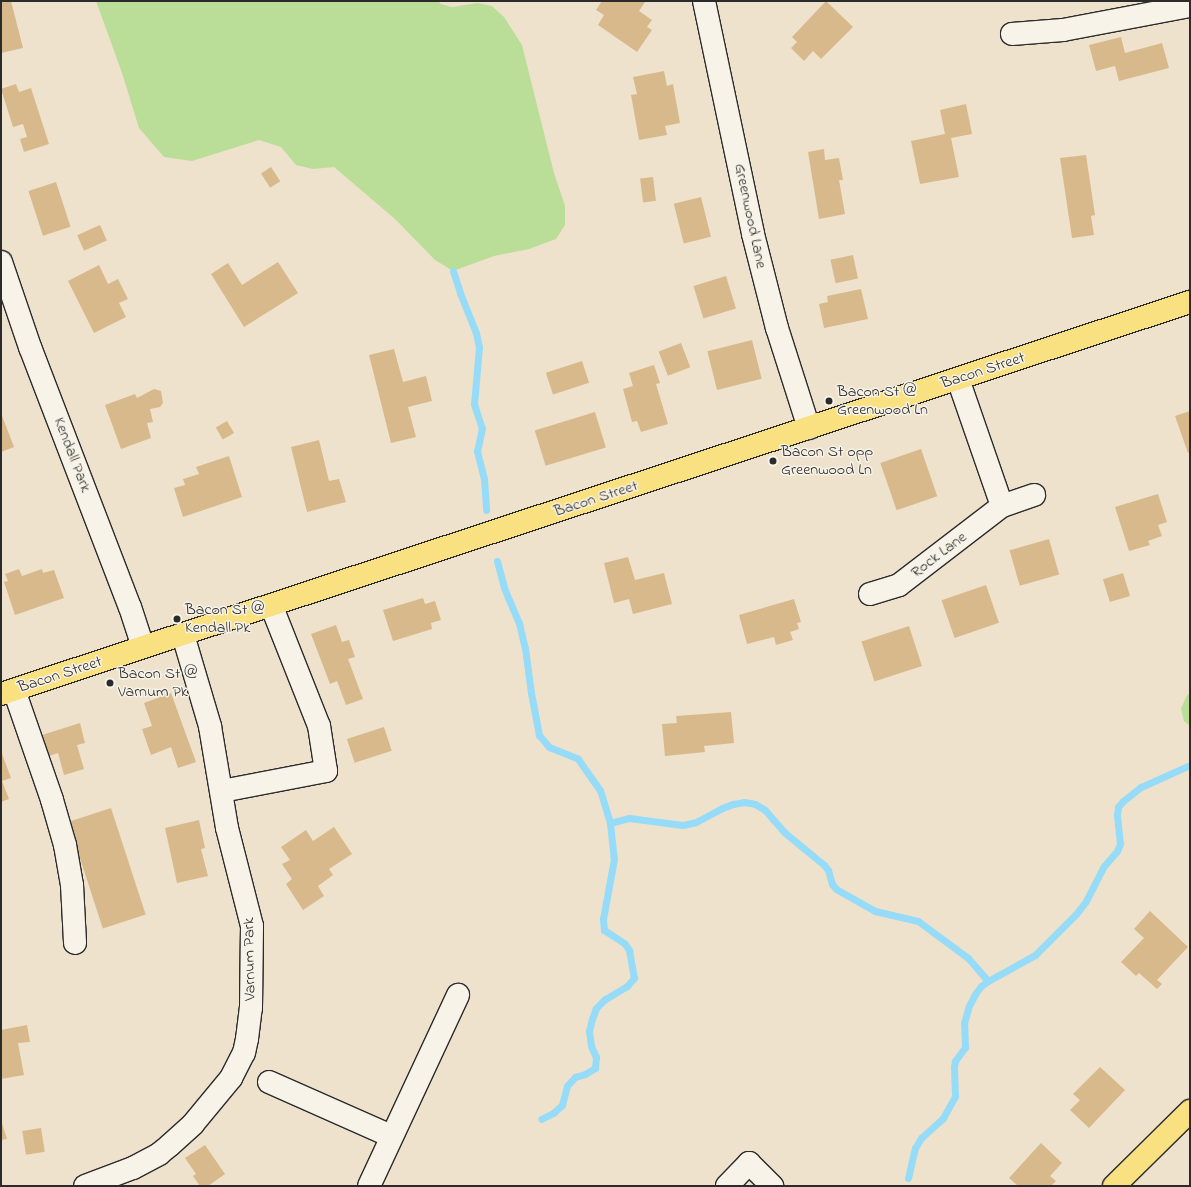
<!DOCTYPE html>
<style>
body{margin:0}
#map{position:relative;width:1191px;height:1187px;overflow:hidden;background:#eee2cc;font-family:"Indie Flower",sans-serif}
div>[style]{position:absolute}
.green>*{inset:0;background:#bade98}
.stream>*{height:7px;margin:-3.5px;padding:0 3.5px;transform-origin:3.5px;border-radius:3.5px;background:#96dcf8}
.building>*{inset:0;background:#d8b98c;transform-origin:0 0}
.roads{filter:drop-shadow(1px 0 #2b2b2b) drop-shadow(-1px 0 #2b2b2b) drop-shadow(0 1px #2b2b2b) drop-shadow(0 -1px #2b2b2b)}
.minor>*{height:22px;margin:-11px;padding:0 11px;transform-origin:11px;border-radius:11px;background:#f7f3e8}
.major>*{height:22px;margin:-11px;padding:0 11px;transform-origin:11px;border-radius:11px;background:#f9e181}
.dots>*{width:11px;height:11px;translate:-50% -50%;box-sizing:border-box;border:2px solid #f7f3e8;border-radius:50%}
span{translate:-50% -50%;white-space:nowrap;text-align:center;line-height:1.15;-webkit-text-stroke:3px #f7f3e8;paint-order:stroke}
.street-label{font-size:16px;color:#2b2b2b}
.poi-label{font-size:16px;color:#2b2b2b}
.left{translate:0 -50%;text-align:left}
.frame{position:absolute;inset:0;border:2px solid #2b2b2b;pointer-events:none}
</style>
<div id="map">
<div class="green">
<div style="clip-path:polygon(96px 1px,438px 1px,441px 4px,452px 7px,478px 3px,492px 6px,504px 17px,522px 45px,554px 173px,565px 206px,565px 225px,556px 239px,529px 249px,494px 256px,453px 271px,435px 260px,395px 219px,334px 167px,313px 169px,296px 165px,281px 147px,259px 140px,192px 161px,164px 157px,139px 128px,122px 73px)"></div>
<div style="clip-path:polygon(1190px 693px,1190px 726px,1184px 721px,1181px 709px,1187px 695px)"></div>
</div>
<div class="stream">
<div style="left:453px;top:271px;width:23px;rotate:72deg"></div>
<div style="left:460px;top:293px;width:43px;rotate:68.2deg"></div>
<div style="left:476px;top:333px;width:14px;rotate:78deg"></div>
<div style="left:479px;top:347px;width:57px;rotate:95deg"></div>
<div style="left:474px;top:404px;width:25px;rotate:72deg"></div>
<div style="left:482px;top:428px;width:24px;rotate:102deg"></div>
<div style="left:477px;top:451px;width:29px;rotate:76deg"></div>
<div style="left:484px;top:479px;width:31px;rotate:86deg"></div>
<div style="left:497px;top:561px;width:28px;rotate:75deg"></div>
<div style="left:504px;top:588px;width:38px;rotate:67deg"></div>
<div style="left:519px;top:623px;width:26px;rotate:77deg"></div>
<div style="left:525px;top:648px;width:45px;rotate:82.4deg"></div>
<div style="left:531px;top:693px;width:43px;rotate:79.2deg"></div>
<div style="left:539px;top:735px;width:16px;rotate:50deg"></div>
<div style="left:549px;top:747px;width:31px;rotate:22deg"></div>
<div style="left:578px;top:759px;width:38px;rotate:55deg"></div>
<div style="left:600px;top:790px;width:34px;rotate:73deg"></div>
<div style="left:610px;top:823px;width:36px;rotate:84deg"></div>
<div style="left:614px;top:859px;width:61px;rotate:100.4deg"></div>
<div style="left:603px;top:919px;width:11px;rotate:85deg"></div>
<div style="left:604px;top:930px;width:24px;rotate:33deg"></div>
<div style="left:624px;top:943px;width:9px;rotate:54deg"></div>
<div style="left:629px;top:950px;width:28px;rotate:80deg"></div>
<div style="left:634px;top:978px;width:11px;rotate:131deg"></div>
<div style="left:627px;top:986px;width:26px;rotate:149deg"></div>
<div style="left:605px;top:999px;width:13px;rotate:135deg"></div>
<div style="left:596px;top:1008px;width:12px;rotate:110deg"></div>
<div style="left:592px;top:1019px;width:12px;rotate:104deg"></div>
<div style="left:589px;top:1031px;width:15px;rotate:82deg"></div>
<div style="left:591px;top:1046px;width:12px;rotate:66deg"></div>
<div style="left:596px;top:1057px;width:11px;rotate:95deg"></div>
<div style="left:595px;top:1068px;width:12px;rotate:149deg"></div>
<div style="left:585px;top:1074px;width:10px;rotate:163deg"></div>
<div style="left:575px;top:1077px;width:12px;rotate:132deg"></div>
<div style="left:567px;top:1086px;width:20px;rotate:105deg"></div>
<div style="left:562px;top:1105px;width:12px;rotate:138deg"></div>
<div style="left:553px;top:1113px;width:13px;rotate:153deg"></div>
<div style="left:610px;top:823px;width:20px;rotate:-15deg"></div>
<div style="left:629px;top:818px;width:54px;rotate:7.4deg"></div>
<div style="left:683px;top:825px;width:13px;rotate:-13deg"></div>
<div style="left:696px;top:822px;width:30px;rotate:-28deg"></div>
<div style="left:722px;top:808px;width:12px;rotate:-20deg"></div>
<div style="left:733px;top:804px;width:11px;rotate:-10deg"></div>
<div style="left:744px;top:802px;width:11px;rotate:10deg"></div>
<div style="left:755px;top:804px;width:12px;rotate:31deg"></div>
<div style="left:765px;top:810px;width:29px;rotate:49deg"></div>
<div style="left:784px;top:832px;width:52px;rotate:39.5deg"></div>
<div style="left:824px;top:865px;width:6px;rotate:51deg"></div>
<div style="left:828px;top:870px;width:15px;rotate:74deg"></div>
<div style="left:832px;top:884px;width:6px;rotate:51deg"></div>
<div style="left:836px;top:889px;width:45px;rotate:29.4deg"></div>
<div style="left:875px;top:911px;width:44px;rotate:13.1deg"></div>
<div style="left:918px;top:921px;width:62px;rotate:36.5deg"></div>
<div style="left:968px;top:958px;width:30px;rotate:49deg"></div>
<div style="left:908px;top:1178px;width:31px;rotate:-77deg"></div>
<div style="left:915px;top:1148px;width:12px;rotate:-59deg"></div>
<div style="left:921px;top:1138px;width:30px;rotate:-42deg"></div>
<div style="left:943px;top:1118px;width:25px;rotate:-61deg"></div>
<div style="left:955px;top:1096px;width:29px;rotate:-92deg"></div>
<div style="left:954px;top:1067px;width:6px;rotate:-81deg"></div>
<div style="left:955px;top:1061px;width:17px;rotate:-54deg"></div>
<div style="left:965px;top:1047px;width:24px;rotate:-92deg"></div>
<div style="left:964px;top:1023px;width:18px;rotate:-74deg"></div>
<div style="left:969px;top:1006px;width:13px;rotate:-63deg"></div>
<div style="left:975px;top:994px;width:10px;rotate:-53deg"></div>
<div style="left:981px;top:986px;width:9px;rotate:-36deg"></div>
<div style="left:988px;top:981px;width:54px;rotate:-29deg"></div>
<div style="left:1035px;top:955px;width:58px;rotate:-45deg"></div>
<div style="left:1076px;top:914px;width:16px;rotate:-52deg"></div>
<div style="left:1086px;top:901px;width:39px;rotate:-63deg"></div>
<div style="left:1104px;top:866px;width:20px;rotate:-49deg"></div>
<div style="left:1117px;top:851px;width:8px;rotate:-67deg"></div>
<div style="left:1120px;top:844px;width:29px;rotate:-96deg"></div>
<div style="left:1117px;top:815px;width:8px;rotate:-83deg"></div>
<div style="left:1118px;top:807px;width:8px;rotate:-50deg"></div>
<div style="left:1123px;top:801px;width:23px;rotate:-38deg"></div>
<div style="left:1141px;top:787px;width:54px;rotate:-24.2deg"></div>
</div>
<div class="building">
<div style="clip-path:polygon(1px 1px,11px 1px,23px 48px,1px 53px)"></div>
<div style="clip-path:polygon(602px 1px,645px 2px,639px 11px,652px 20px,647px 27px,652px 30px,637px 52px,598px 25px,604px 15px,596px 10px)"></div>
<div style="clip-path:polygon(826px 1px,853px 27px,821px 59px,813px 51px,804px 61px,791px 48px,797px 42px,792px 37px)"></div>
<div style="clip-path:polygon(1121px 37px,1125px 53px,1162px 43px,1169px 68px,1119px 81px,1115px 66px,1096px 71px,1089px 45px)"></div>
<div style="clip-path:polygon(664px 71px,667px 86px,673px 84px,680px 123px,665px 126px,667px 135px,639px 140px,631px 95px,637px 94px,633px 77px)"></div>
<div style="clip-path:polygon(16px 84px,19px 92px,31px 88px,49px 144px,24px 152px,20px 139px,27px 137px,23px 124px,13px 127px,1px 89px)"></div>
<div style="clip-path:polygon(966px 104px,972px 134px,951px 138px,959px 177px,920px 184px,911px 141px,945px 134px,940px 110px)"></div>
<div style="clip-path:polygon(824px 149px,825px 160px,839px 158px,843px 180px,839px 180px,845px 214px,819px 219px,808px 152px)"></div>
<div style="clip-path:polygon(1086px 155px,1095px 215px,1091px 216px,1094px 235px,1072px 238px,1060px 158px)"></div>
<div style="left:271px;top:167px;width:17px;height:12px;rotate:57deg"></div>
<div style="left:653px;top:177px;width:24px;height:13px;rotate:83deg"></div>
<div style="left:56px;top:182px;width:47px;height:29px;rotate:72deg"></div>
<div style="left:701px;top:197px;width:41px;height:28px;rotate:76deg"></div>
<div style="left:100px;top:225px;width:17px;height:25px;rotate:66deg"></div>
<div style="left:853px;top:255px;width:24px;height:23px;rotate:78deg"></div>
<div style="clip-path:polygon(278px 262px,298px 293px,244px 327px,211px 274px,228px 263px,242px 285px)"></div>
<div style="clip-path:polygon(99px 265px,108px 284px,118px 279px,128px 299px,119px 303px,126px 317px,94px 333px,68px 281px)"></div>
<div style="left:726px;top:276px;width:34px;height:34px;rotate:73deg"></div>
<div style="clip-path:polygon(861px 289px,868px 319px,824px 328px,819px 304px,828px 302px,827px 296px)"></div>
<div style="left:752px;top:340px;width:40px;height:46px;rotate:76deg"></div>
<div style="left:681px;top:343px;width:26px;height:24px;rotate:69deg"></div>
<div style="clip-path:polygon(394px 349px,403px 382px,426px 376px,432px 401px,408px 407px,416px 437px,391px 443px,369px 355px)"></div>
<div style="left:582px;top:361px;width:23px;height:38px;rotate:72deg"></div>
<div style="clip-path:polygon(654px 365px,660px 383px,656px 384px,668px 424px,641px 432px,637px 421px,632px 422px,623px 389px,633px 386px,629px 373px)"></div>
<div style="clip-path:polygon(154px 389px,161px 391px,163px 403px,160px 407px,150px 409px,153px 422px,147px 423px,151px 438px,121px 449px,105px 405px,135px 394px,137px 398px)"></div>
<div style="clip-path:polygon(1190px 411px,1190px 452px,1188px 453px,1175px 416px)"></div>
<div style="left:595px;top:412px;width:37px;height:63px;rotate:73deg"></div>
<div style="clip-path:polygon(1px 413px,14px 447px,1px 452px)"></div>
<div style="left:227px;top:421px;width:14px;height:13px;rotate:60deg"></div>
<div style="clip-path:polygon(319px 440px,329px 481px,339px 479px,346px 502px,307px 512px,291px 447px)"></div>
<div style="left:921px;top:449px;width:50px;height:43px;rotate:71deg"></div>
<div style="clip-path:polygon(229px 456px,242px 497px,183px 517px,174px 488px,185px 485px,183px 479px,199px 474px,196px 467px)"></div>
<div style="clip-path:polygon(1158px 494px,1167px 522px,1158px 525px,1162px 536px,1148px 541px,1150px 545px,1129px 551px,1115px 507px)"></div>
<div style="left:1049px;top:539px;width:37px;height:41px;rotate:74deg"></div>
<div style="clip-path:polygon(628px 557px,635px 580px,664px 573px,672px 604px,633px 614px,629px 599px,614px 603px,604px 563px)"></div>
<div style="clip-path:polygon(19px 569px,22px 576px,42px 569px,43px 573px,54px 570px,64px 598px,15px 615px,4px 582px,8px 581px,5px 574px)"></div>
<div style="left:1123px;top:573px;width:24px;height:21px;rotate:73deg"></div>
<div style="left:986px;top:585px;width:40px;height:47px;rotate:71deg"></div>
<div style="clip-path:polygon(423px 598px,425px 604px,435px 601px,441px 620px,431px 623px,432px 629px,393px 641px,383px 610px)"></div>
<div style="clip-path:polygon(794px 599px,801px 622px,797px 623px,799px 629px,790px 632px,793px 640px,776px 645px,774px 637px,747px 644px,739px 615px)"></div>
<div style="clip-path:polygon(336px 625px,342px 642px,349px 640px,355px 657px,348px 659px,363px 699px,346px 705px,337px 681px,330px 684px,311px 634px)"></div>
<div style="left:909px;top:626px;width:42px;height:50px;rotate:72deg"></div>
<div style="clip-path:polygon(171px 693px,196px 762px,178px 768px,171px 747px,151px 755px,142px 729px,152px 726px,144px 703px)"></div>
<div style="clip-path:polygon(731px 712px,734px 743px,704px 746px,705px 752px,665px 756px,662px 724px,677px 723px,676px 716px)"></div>
<div style="clip-path:polygon(80px 723px,85px 743px,77px 745px,84px 769px,64px 775px,58px 753px,49px 756px,42px 735px)"></div>
<div style="left:384px;top:727px;width:25px;height:39px;rotate:72deg"></div>
<div style="clip-path:polygon(1px 751px,11px 778px,2px 781px,9px 799px,1px 802px)"></div>
<div style="left:111px;top:808px;width:112px;height:45px;rotate:72deg"></div>
<div style="clip-path:polygon(199px 820px,205px 848px,201px 849px,208px 876px,177px 883px,165px 828px)"></div>
<div style="clip-path:polygon(334px 827px,352px 854px,329px 869px,333px 875px,318px 886px,324px 896px,303px 910px,286px 884px,292px 879px,282px 864px,290px 860px,281px 847px,306px 830px,313px 841px)"></div>
<div style="clip-path:polygon(1150px 911px,1188px 947px,1157px 980px,1162px 984px,1157px 989px,1139px 973px,1136px 976px,1121px 962px,1144px 938px,1134px 929px)"></div>
<div style="clip-path:polygon(27px 1025px,30px 1042px,18px 1043px,24px 1075px,1px 1079px,1px 1030px)"></div>
<div style="clip-path:polygon(1100px 1067px,1125px 1090px,1089px 1128px,1070px 1110px,1080px 1100px,1073px 1094px)"></div>
<div style="clip-path:polygon(1px 1120px,7px 1139px,1px 1140px)"></div>
<div style="left:41px;top:1128px;width:24px;height:19px;rotate:81deg"></div>
<div style="clip-path:polygon(1041px 1143px,1062px 1163px,1050px 1176px,1056px 1181px,1051px 1186px,1018px 1186px,1009px 1178px)"></div>
<div style="clip-path:polygon(205px 1145px,225px 1174px,208px 1186px,200px 1186px,193px 1176px,196px 1174px,185px 1158px)"></div>
</div>
<div class="roads">
<div class="minor">
<div style="left:704px;top:1px;width:238px;rotate:78.1deg"></div>
<div style="left:753px;top:234px;width:97px;rotate:75.7deg"></div>
<div style="left:777px;top:328px;width:105px;rotate:72.3deg"></div>
<div style="left:1012px;top:34px;width:51px;rotate:-4.5deg"></div>
<div style="left:1063px;top:30px;width:129px;rotate:-10.7deg"></div>
<div style="left:1px;top:262px;width:90px;rotate:71.2deg"></div>
<div style="left:30px;top:347px;width:279px;rotate:69deg"></div>
<div style="left:130px;top:607px;width:42px;rotate:72deg"></div>
<div style="left:958px;top:379px;width:134px;rotate:70.9deg"></div>
<div style="left:870px;top:594px;width:30px;rotate:-17deg"></div>
<div style="left:899px;top:585px;width:130px;rotate:-37.5deg"></div>
<div style="left:1002px;top:506px;width:34px;rotate:-19deg"></div>
<div style="left:14px;top:690px;width:116px;rotate:70.9deg"></div>
<div style="left:52px;top:800px;width:47px;rotate:73.9deg"></div>
<div style="left:65px;top:845px;width:41px;rotate:80.1deg"></div>
<div style="left:72px;top:885px;width:58px;rotate:87deg"></div>
<div style="left:222px;top:791px;width:106px;rotate:-10.9deg"></div>
<div style="left:326px;top:771px;width:46px;rotate:-98.8deg"></div>
<div style="left:319px;top:726px;width:130px;rotate:-111.6deg"></div>
<div style="left:269px;top:1082px;width:133px;rotate:23.9deg"></div>
<div style="left:85px;top:1186px;width:51px;rotate:-20.6deg"></div>
<div style="left:133px;top:1168px;width:30px;rotate:-28deg"></div>
<div style="left:159px;top:1154px;width:14px;rotate:-39deg"></div>
<div style="left:170px;top:1145px;width:31px;rotate:-42deg"></div>
<div style="left:193px;top:1124px;width:60px;rotate:-50.4deg"></div>
<div style="left:231px;top:1078px;width:28px;rotate:-63deg"></div>
<div style="left:244px;top:1053px;width:14px;rotate:-78deg"></div>
<div style="left:247px;top:1039px;width:31px;rotate:-83deg"></div>
<div style="left:251px;top:1008px;width:82px;rotate:-89.3deg"></div>
<div style="left:252px;top:926px;width:101px;rotate:-104.3deg"></div>
<div style="left:227px;top:828px;width:103px;rotate:-99.5deg"></div>
<div style="left:210px;top:726px;width:95px;rotate:-106.5deg"></div>
<div style="left:369px;top:1186px;width:211px;rotate:-65deg"></div>
<div style="left:727px;top:1186px;width:32px;rotate:-46deg"></div>
<div style="left:749px;top:1163px;width:33px;rotate:45deg"></div>
</div>
<div class="major">
<div style="left:1px;top:694px;width:1252px;rotate:-18.25deg"></div>
<div style="left:1114px;top:1186px;width:107px;rotate:-44.6deg"></div>
</div>
</div>
<div class="dots">
<div style="left:829px;top:401px;background:#2b2b2b"></div>
<div style="left:773px;top:461px;background:#2b2b2b"></div>
<div style="left:177px;top:619px;background:#2b2b2b"></div>
<div style="left:110px;top:683px;background:#2b2b2b"></div>
</div>
<div class="street-label">
<span style="left:750px;top:216px;rotate:78deg">Greenwood Lane</span>
<span style="left:983px;top:371px;rotate:-18deg">Bacon Street</span>
<span style="left:72px;top:455px;rotate:69deg">Kendall Park</span>
<span style="left:596px;top:499px;rotate:-18deg">Bacon Street</span>
<span style="left:939px;top:555px;rotate:-37deg">Rock Lane</span>
<span style="left:60px;top:675px;rotate:-18deg">Bacon Street</span>
<span style="left:250px;top:959px;rotate:-91deg">Varnum Park</span>
</div>
<div class="poi-label">
<span class="left" style="left:837px;top:401px">Bacon St @<br>Greenwood Ln</span>
<span class="left" style="left:781px;top:461px">Bacon St opp<br>Greenwood Ln</span>
<span class="left" style="left:185px;top:619px">Bacon St @<br>Kendall Pk</span>
<span class="left" style="left:118px;top:683px">Bacon St @<br>Varnum Pk</span>
</div>
<div class="frame"></div>
</div>
